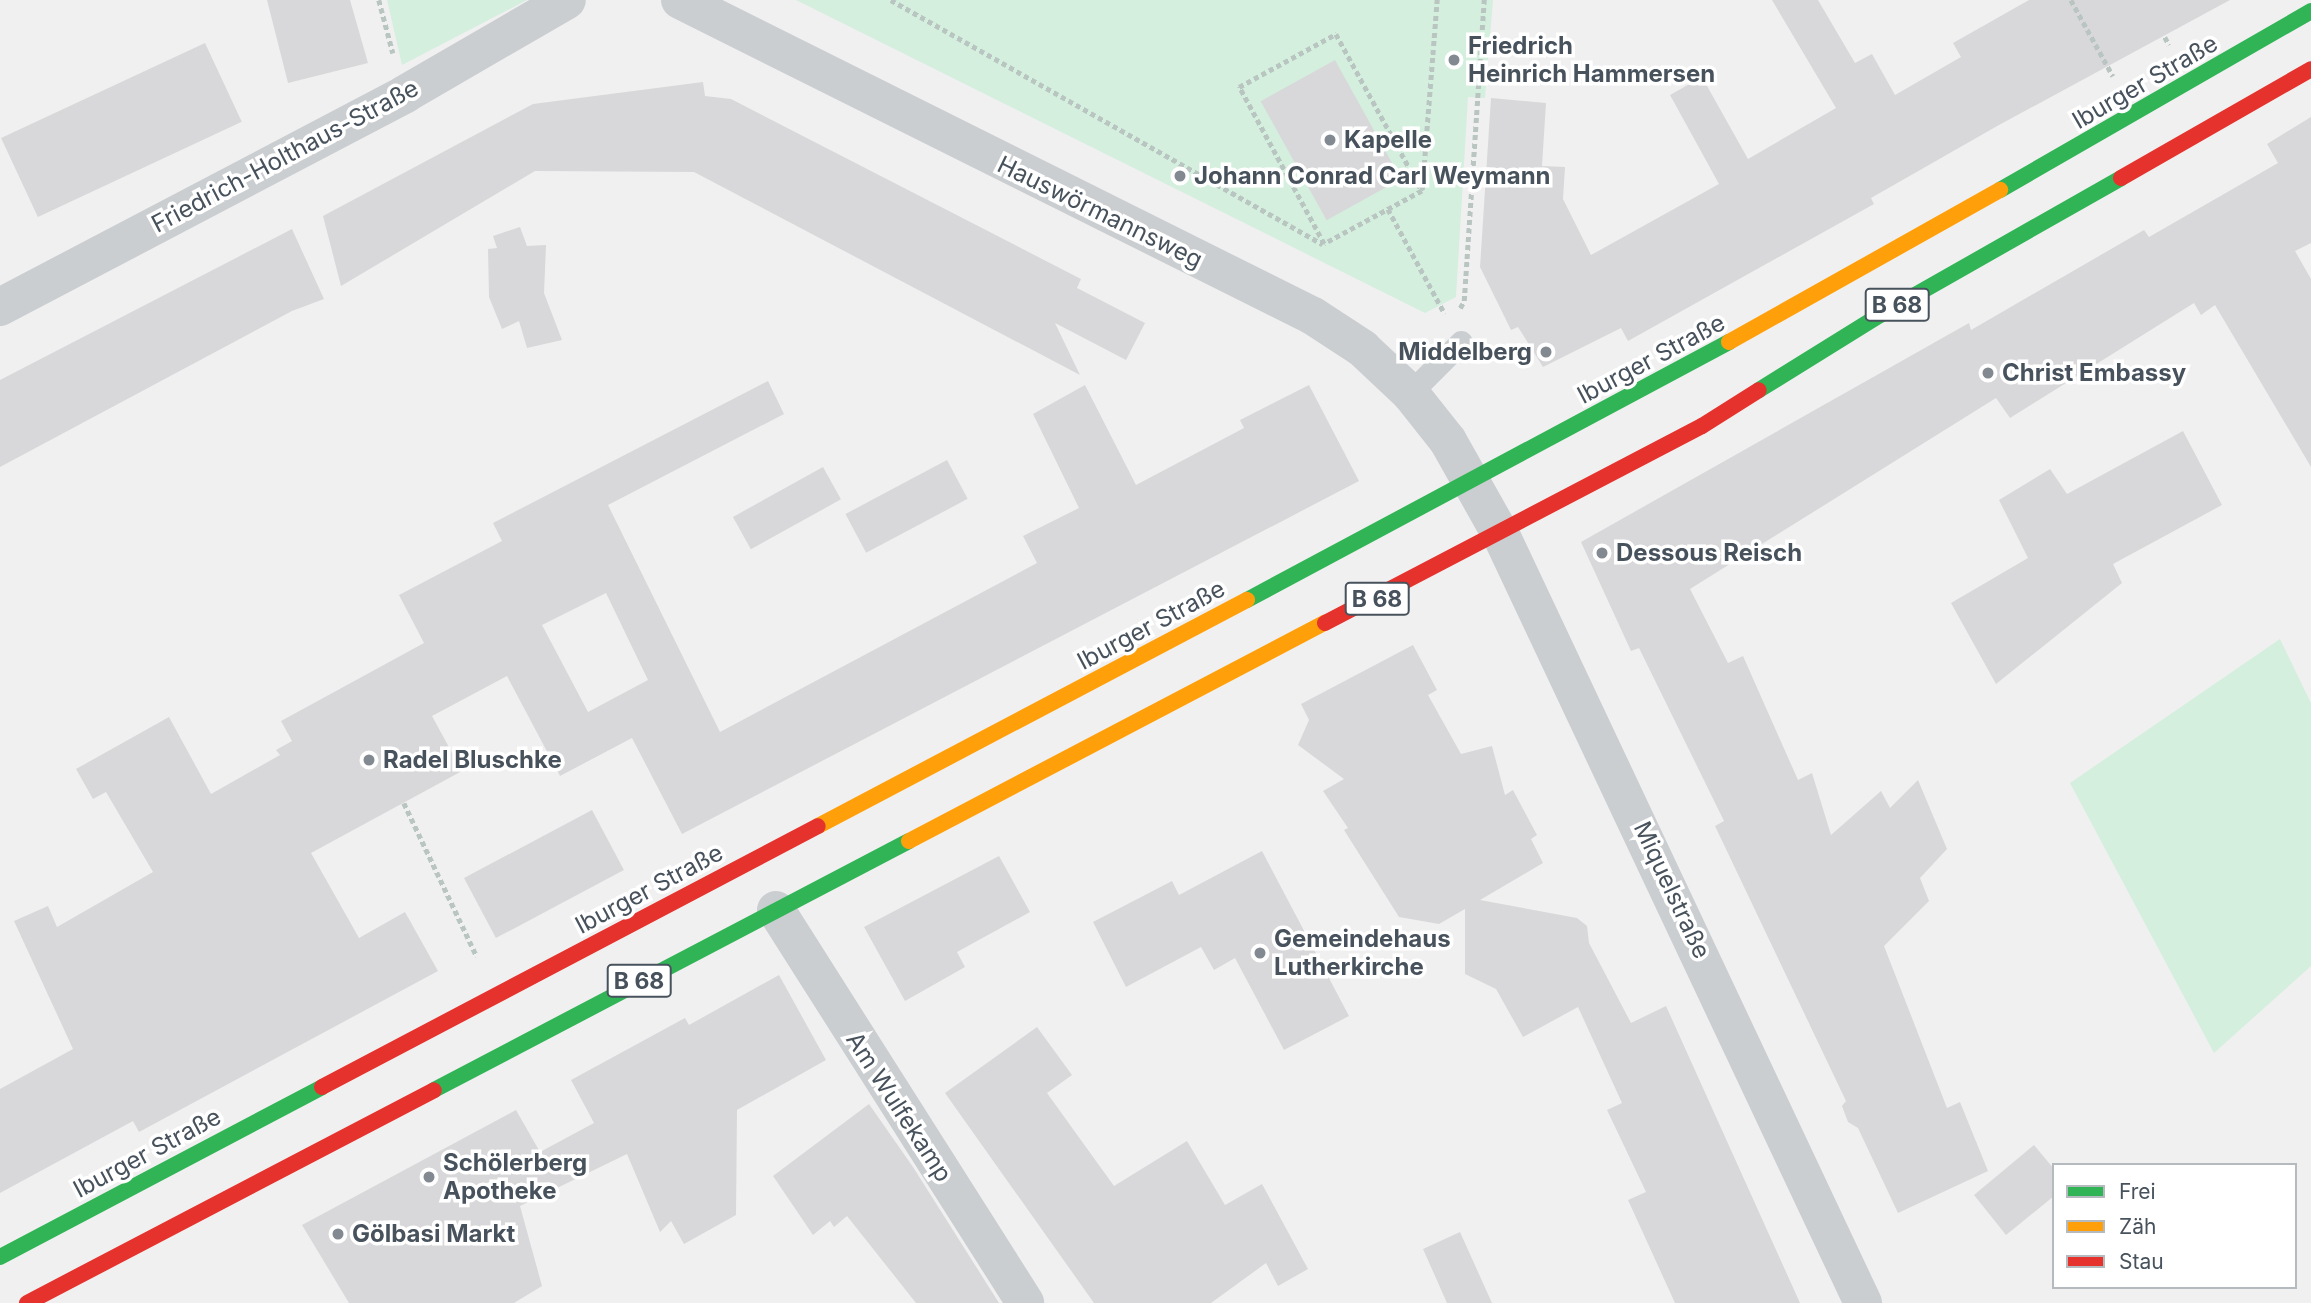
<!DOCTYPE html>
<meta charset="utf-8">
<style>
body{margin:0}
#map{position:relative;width:2311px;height:1303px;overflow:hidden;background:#f0f0f0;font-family:Inter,sans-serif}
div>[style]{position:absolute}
.green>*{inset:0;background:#d4efde}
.building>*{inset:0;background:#d8d8da;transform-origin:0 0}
.path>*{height:4.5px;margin-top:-2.25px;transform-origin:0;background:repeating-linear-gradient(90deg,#b9c5c1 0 5px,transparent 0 8.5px)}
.lane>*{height:23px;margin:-11.5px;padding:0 11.5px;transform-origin:11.5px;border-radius:11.5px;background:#cbced1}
.street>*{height:38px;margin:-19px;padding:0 19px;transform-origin:19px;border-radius:19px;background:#cbced1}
.fast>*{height:16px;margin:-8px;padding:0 8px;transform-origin:8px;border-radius:8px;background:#30b455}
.slow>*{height:16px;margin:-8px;padding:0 8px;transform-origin:8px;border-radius:8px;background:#ff9f0a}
.jam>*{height:16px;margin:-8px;padding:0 8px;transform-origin:8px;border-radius:8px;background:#e5322d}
.dots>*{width:19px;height:19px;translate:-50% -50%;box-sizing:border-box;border:4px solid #fff;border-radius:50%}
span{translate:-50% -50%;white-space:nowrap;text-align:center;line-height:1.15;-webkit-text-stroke:7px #fff;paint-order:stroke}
.shield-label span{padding:2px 5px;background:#fff;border:2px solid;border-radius:5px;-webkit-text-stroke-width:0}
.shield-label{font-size:23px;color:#47525c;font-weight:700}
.poi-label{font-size:24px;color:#47525c;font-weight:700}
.left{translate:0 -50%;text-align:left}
.right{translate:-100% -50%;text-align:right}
.street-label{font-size:24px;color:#47525c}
.legend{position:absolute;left:2052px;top:1163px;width:245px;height:126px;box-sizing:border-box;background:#fff;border:2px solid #b5babe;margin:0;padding:9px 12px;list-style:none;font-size:21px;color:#47525c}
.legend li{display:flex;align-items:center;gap:14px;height:35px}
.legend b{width:35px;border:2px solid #b5babe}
</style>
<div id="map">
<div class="green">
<div style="clip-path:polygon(387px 0,527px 0,402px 65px)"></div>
<div style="clip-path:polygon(796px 0,1493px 0,1485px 98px,1468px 97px,1456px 297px,1425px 313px)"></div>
<div style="clip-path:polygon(2280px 639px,2311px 703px,2311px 966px,2214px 1053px,2070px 783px)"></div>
</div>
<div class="building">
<div style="clip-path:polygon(267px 0,350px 0,368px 63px,288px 83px)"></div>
<div style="clip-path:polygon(1772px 0,1818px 0,1855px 63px,1872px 54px,1895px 95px,1961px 57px,1953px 43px,2029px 0,2230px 0,1999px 125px,1871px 198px,1874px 204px,1628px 341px,1621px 328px,1543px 367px,1518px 327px,1511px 330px,1480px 267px,1491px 98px,1546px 103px,1542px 166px,1565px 167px,1563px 199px,1591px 255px,1719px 184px,1670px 95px,1702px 77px,1748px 159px,1836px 108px)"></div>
<div style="left:205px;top:43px;width:87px;height:225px;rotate:65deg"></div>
<div style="left:1335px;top:60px;width:136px;height:85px;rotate:61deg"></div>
<div style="clip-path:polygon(703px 82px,705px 96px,731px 99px,1081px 279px,1077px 288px,1145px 323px,1126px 360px,1055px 323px,1080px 375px,694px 172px,535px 171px,341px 286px,323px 216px,533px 104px)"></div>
<div style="clip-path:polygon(2311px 117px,2311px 243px,2295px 251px,2311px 279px,2311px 467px,2215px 305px,2201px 315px,2194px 303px,2010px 418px,1996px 398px,1690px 589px,1728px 663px,1743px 656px,1798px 780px,1812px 773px,1831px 835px,1881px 791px,1890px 808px,1918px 780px,1947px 849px,1920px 878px,1929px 901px,1884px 946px,1947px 1108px,1960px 1102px,1988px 1171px,1898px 1213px,1858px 1128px,1848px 1122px,1842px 1106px,1846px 1101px,1715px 826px,1724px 821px,1639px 648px,1631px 651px,1581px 542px,1969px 323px,1971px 330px,2144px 230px,2149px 237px,2278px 163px,2267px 144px)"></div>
<div style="clip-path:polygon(520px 227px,527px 246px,546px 245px,544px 293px,562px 340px,527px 348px,519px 321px,502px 329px,489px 297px,488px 249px,497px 248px,493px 236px)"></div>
<div style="clip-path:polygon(292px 229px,324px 299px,292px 311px,0 467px,0 380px)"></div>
<div style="clip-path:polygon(evenodd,768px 381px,784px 414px,608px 505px,720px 732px,1037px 563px,1023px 536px,1079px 508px,1033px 414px,1085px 385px,1136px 485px,1244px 428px,1240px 420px,1309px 385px,1359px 481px,682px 834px,632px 738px,560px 776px,507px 676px,432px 716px,462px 771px,311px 853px,359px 938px,405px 912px,438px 971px,139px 1132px,133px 1121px,0 1193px,0 1089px,73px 1049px,14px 921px,48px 906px,57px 927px,153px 872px,106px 792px,93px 799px,76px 769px,169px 717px,211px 794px,280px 755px,276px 750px,292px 741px,281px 721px,424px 643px,399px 595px,502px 541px,493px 523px,768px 381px,606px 593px,648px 680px,588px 712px,542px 625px,606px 593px)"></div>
<div style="clip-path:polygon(2183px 431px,2222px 505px,2113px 564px,2122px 583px,1996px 684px,1951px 603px,2028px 558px,1999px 500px,2050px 469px,2067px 494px)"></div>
<div style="left:947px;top:460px;width:44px;height:115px;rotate:62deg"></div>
<div style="left:823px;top:467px;width:37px;height:103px;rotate:61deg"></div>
<div style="clip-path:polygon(1413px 645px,1437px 690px,1428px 695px,1461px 754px,1492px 746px,1505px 795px,1513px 790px,1537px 835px,1531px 839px,1543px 863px,1480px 900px,1577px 918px,1587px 926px,1589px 943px,1631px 1023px,1666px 1006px,1800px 1303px,1675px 1303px,1628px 1200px,1646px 1192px,1607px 1110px,1622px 1103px,1578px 1007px,1523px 1037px,1496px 989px,1465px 974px,1465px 909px,1439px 924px,1399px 917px,1344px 830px,1348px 828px,1323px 791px,1344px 779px,1298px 745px,1309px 720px,1301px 704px)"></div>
<div style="left:592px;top:810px;width:68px;height:145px;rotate:62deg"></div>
<div style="clip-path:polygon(1262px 851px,1349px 1016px,1284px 1050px,1235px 958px,1214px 970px,1201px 947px,1126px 987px,1093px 922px,1172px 881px,1179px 895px)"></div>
<div style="clip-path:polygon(999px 856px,1030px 912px,957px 952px,965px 967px,905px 1001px,864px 927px)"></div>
<div style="clip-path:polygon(779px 975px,826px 1060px,737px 1110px,736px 1215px,684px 1244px,671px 1221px,660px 1232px,627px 1154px,520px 1206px,542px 1286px,514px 1303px,349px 1303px,302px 1225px,516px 1110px,540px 1152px,594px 1123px,571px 1080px,685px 1018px,689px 1025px)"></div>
<div style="clip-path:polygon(1037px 1027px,1072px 1075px,1047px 1093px,1114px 1186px,1187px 1141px,1225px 1205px,1262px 1184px,1308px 1269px,1278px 1286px,1266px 1263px,1211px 1303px,1094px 1303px,945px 1093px)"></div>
<div style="clip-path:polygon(869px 1104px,913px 1167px,999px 1303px,916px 1303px,847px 1216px,834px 1227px,830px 1221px,813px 1235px,773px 1176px)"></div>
<div style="clip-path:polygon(2034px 1145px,2054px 1169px,2054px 1196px,2006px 1235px,1974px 1195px)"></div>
<div style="clip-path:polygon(1460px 1232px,1492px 1303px,1447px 1303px,1423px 1249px)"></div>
</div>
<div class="path">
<div style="left:379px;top:0;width:55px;rotate:75.2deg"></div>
<div style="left:891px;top:0;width:496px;rotate:29.5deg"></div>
<div style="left:2071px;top:0;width:87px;rotate:61.1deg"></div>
<div style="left:1336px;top:34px;width:179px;rotate:61.3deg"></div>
<div style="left:1422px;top:191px;width:111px;rotate:151.6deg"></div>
<div style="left:1324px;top:244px;width:179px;rotate:-118.4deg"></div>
<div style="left:1239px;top:87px;width:111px;rotate:-28.7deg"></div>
<div style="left:2165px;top:37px;width:9px;rotate:63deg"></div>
<div style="left:1422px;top:190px;width:191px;rotate:-85.5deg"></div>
<div style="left:1388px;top:209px;width:119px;rotate:61.5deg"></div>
<div style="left:1460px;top:308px;width:8px;rotate:-60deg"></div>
<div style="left:1464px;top:301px;width:302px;rotate:-86.2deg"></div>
<div style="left:404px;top:803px;width:170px;rotate:64.6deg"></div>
</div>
<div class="lane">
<div style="left:1410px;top:393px;width:72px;rotate:-45deg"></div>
</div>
<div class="street">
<div style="left:680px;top:0;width:707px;rotate:26.53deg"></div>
<div style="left:1313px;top:316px;width:59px;rotate:33.1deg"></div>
<div style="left:1362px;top:348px;width:66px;rotate:43.2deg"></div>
<div style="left:1410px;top:393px;width:61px;rotate:51.6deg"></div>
<div style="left:1448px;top:441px;width:108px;rotate:60.6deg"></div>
<div style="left:1501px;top:535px;width:849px;rotate:64.76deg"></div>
<div style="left:0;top:307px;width:458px;rotate:-27.7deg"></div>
<div style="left:405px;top:94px;width:187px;rotate:-30.1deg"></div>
<div style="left:776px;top:910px;width:465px;rotate:57.6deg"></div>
</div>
<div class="fast">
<div style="left:2000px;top:190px;width:359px;rotate:-29.9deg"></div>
<div style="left:1759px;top:390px;width:142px;rotate:-31.8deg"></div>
<div style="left:1880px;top:315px;width:277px;rotate:-29.6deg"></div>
<div style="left:1247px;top:600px;width:547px;rotate:-28.16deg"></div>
<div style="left:434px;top:1090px;width:536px;rotate:-27.66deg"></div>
<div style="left:0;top:1257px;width:364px;rotate:-27.8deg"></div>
</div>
<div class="slow">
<div style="left:1729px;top:342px;width:311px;rotate:-29.3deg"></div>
<div style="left:818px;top:826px;width:485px;rotate:-27.8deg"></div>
<div style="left:909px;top:841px;width:470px;rotate:-27.7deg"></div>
</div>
<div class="jam">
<div style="left:2121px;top:178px;width:219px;rotate:-29.8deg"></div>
<div style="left:1325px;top:623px;width:425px;rotate:-27.6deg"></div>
<div style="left:1702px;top:426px;width:67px;rotate:-32.3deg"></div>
<div style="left:322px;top:1087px;width:560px;rotate:-27.75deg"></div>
<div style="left:27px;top:1303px;width:459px;rotate:-27.6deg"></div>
</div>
<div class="dots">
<div style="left:1454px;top:60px;background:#828990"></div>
<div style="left:1330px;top:140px;background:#828990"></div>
<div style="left:1180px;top:176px;background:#828990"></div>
<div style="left:1546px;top:352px;background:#828990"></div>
<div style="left:1988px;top:373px;background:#828990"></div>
<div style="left:1602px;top:553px;background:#828990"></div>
<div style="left:369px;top:760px;background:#828990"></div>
<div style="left:1260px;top:953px;background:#828990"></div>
<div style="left:429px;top:1177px;background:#828990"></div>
<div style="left:338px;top:1234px;background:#828990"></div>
</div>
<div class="shield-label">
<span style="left:1897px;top:305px">B 68</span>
<span style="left:1377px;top:599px">B 68</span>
<span style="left:639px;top:981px">B 68</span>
</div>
<div class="poi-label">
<span class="left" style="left:1468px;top:60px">Friedrich<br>Heinrich Hammersen</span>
<span class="left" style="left:1344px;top:140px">Kapelle</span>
<span class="left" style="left:1194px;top:176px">Johann Conrad Carl Weymann</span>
<span class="right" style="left:1532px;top:352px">Middelberg</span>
<span class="left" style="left:2002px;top:373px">Christ Embassy</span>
<span class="left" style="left:1616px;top:553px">Dessous Reisch</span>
<span class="left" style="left:383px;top:760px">Radel Bluschke</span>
<span class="left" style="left:1274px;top:953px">Gemeindehaus<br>Lutherkirche</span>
<span class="left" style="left:443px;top:1177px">Schölerberg<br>Apotheke</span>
<span class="left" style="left:352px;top:1234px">Gölbasi Markt</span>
</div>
<div class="street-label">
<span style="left:2145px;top:82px;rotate:-30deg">Iburger Straße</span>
<span style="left:285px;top:156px;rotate:-28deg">Friedrich-Holthaus-Straße</span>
<span style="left:1100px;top:212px;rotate:26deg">Hauswörmannsweg</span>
<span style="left:1651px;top:359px;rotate:-28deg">Iburger Straße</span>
<span style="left:1151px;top:625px;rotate:-28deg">Iburger Straße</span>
<span style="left:649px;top:889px;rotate:-28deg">Iburger Straße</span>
<span style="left:1672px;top:890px;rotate:65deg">Miquelstraße</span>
<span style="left:899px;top:1107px;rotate:57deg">Am Wulfekamp</span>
<span style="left:147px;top:1153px;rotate:-28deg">Iburger Straße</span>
</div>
<ul class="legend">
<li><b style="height:9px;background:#30b455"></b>Frei</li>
<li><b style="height:9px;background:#ff9f0a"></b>Zäh</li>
<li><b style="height:9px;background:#e5322d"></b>Stau</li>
</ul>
</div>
